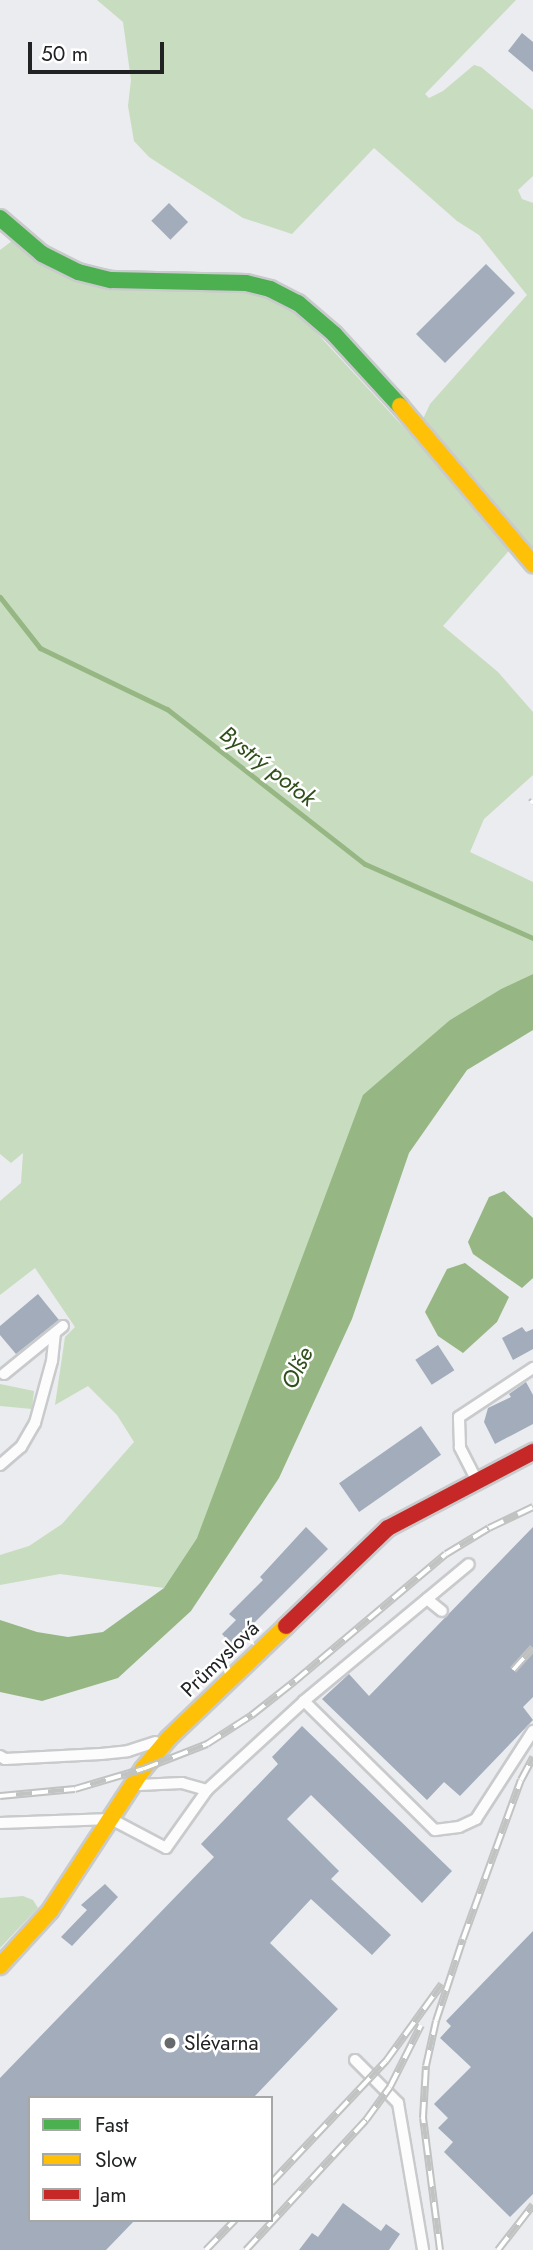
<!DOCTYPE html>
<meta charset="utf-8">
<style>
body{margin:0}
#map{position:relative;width:533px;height:2250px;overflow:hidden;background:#eaecef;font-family:Jost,sans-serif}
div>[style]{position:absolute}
.green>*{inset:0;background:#c8dcbf}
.water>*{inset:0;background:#96b783}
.stream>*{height:5px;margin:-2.5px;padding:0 2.5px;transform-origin:2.5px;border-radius:2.5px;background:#96b783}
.building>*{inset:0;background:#a2acba;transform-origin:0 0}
.roads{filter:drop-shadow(2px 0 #c9cacc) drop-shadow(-2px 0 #c9cacc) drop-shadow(0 2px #c9cacc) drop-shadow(0 -2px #c9cacc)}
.lane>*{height:10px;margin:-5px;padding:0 5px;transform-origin:5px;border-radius:5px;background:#fcfcfd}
.fast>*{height:16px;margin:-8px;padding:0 8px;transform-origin:8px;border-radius:8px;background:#4caf50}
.slow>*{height:16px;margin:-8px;padding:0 8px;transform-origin:8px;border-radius:8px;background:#ffc107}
.jam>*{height:16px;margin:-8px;padding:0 8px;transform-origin:8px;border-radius:8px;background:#c62828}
.rail>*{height:8px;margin-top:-4px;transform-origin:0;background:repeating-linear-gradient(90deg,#fff 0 16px,#c1c2c2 0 32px);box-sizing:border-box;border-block:2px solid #c1c2c2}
.dots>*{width:19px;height:19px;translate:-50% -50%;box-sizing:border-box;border:4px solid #fff;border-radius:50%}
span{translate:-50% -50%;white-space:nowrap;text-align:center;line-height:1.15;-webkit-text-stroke:5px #fff;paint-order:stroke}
.street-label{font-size:21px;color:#212224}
.poi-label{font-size:21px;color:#212224}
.left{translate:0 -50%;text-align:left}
.water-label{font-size:23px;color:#304f1a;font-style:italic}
.legend{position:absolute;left:28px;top:2096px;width:245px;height:126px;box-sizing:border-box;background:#fff;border:2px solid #a6a7a7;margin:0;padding:9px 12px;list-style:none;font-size:21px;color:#212224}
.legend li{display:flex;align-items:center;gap:14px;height:35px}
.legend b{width:35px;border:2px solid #a6a7a7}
.scale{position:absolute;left:28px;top:42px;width:136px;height:32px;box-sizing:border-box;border:4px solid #212224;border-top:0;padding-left:9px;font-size:21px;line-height:24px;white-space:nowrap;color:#212224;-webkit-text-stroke:5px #fff;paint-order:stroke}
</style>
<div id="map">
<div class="green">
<div style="clip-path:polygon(97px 0,516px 0,425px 94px,429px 98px,443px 91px,474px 65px,481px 67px,533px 110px,533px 176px,518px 190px,522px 199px,533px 203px,533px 549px,423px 419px,430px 404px,527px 295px,479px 235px,457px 221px,374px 148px,292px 234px,243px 218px,149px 157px,134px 141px,128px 106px,131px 80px,123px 22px)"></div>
<div style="clip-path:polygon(12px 241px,36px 258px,251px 290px,292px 306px,513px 546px,443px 626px,498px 672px,533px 712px,533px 775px,484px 819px,470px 852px,533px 882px,533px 974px,501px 989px,450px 1020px,197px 1538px,164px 1588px,60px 1574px,0 1585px,0 1555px,29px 1546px,62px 1524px,134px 1442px,117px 1415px,88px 1386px,55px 1405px,65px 1337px,75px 1327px,35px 1268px,0 1295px,0 1201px,21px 1183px,23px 1153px,11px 1163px,0 1154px,0 250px)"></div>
<div style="clip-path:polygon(0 1384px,34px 1391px,32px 1409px,0 1406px)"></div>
<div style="clip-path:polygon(23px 1896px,33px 1900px,38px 1908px,0 1948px,0 1898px)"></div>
</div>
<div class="water">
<div style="clip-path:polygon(533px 974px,533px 1030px,467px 1070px,409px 1153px,352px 1319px,279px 1478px,191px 1611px,118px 1678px,42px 1701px,0 1692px,0 1620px,37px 1632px,68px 1637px,103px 1632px,164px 1588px,197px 1538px,363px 1095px,450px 1020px,501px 989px)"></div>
<div style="clip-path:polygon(504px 1191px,533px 1218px,533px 1278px,522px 1288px,473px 1254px,468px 1242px,489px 1197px)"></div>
<div style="clip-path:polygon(465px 1263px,509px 1297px,497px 1322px,463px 1353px,438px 1336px,425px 1312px,447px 1269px)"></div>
</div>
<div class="stream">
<div style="left:0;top:597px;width:65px;rotate:51.9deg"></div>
<div style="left:40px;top:648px;width:141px;rotate:25.7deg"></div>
<div style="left:167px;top:709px;width:251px;rotate:38.1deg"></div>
<div style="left:365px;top:864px;width:184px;rotate:23.8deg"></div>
</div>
<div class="building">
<div style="clip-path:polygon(522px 33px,533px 42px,533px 72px,508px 51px)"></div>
<div style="left:169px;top:203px;width:27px;height:25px;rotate:45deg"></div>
<div style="left:486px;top:264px;width:41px;height:99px;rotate:45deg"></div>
<div style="clip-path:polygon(38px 1294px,59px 1320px,16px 1354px,0 1335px,0 1326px)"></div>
<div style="clip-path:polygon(522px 1327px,526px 1332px,533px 1329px,533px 1349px,513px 1360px,502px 1338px)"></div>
<div style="left:438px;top:1345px;width:30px;height:27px;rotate:57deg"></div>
<div style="clip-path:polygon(526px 1382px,533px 1395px,533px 1424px,495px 1444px,484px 1422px,488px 1408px,511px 1397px,509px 1394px)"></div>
<div style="left:421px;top:1426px;width:35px;height:100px;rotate:55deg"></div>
<div style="clip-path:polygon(306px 1527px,328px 1549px,232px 1645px,222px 1634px,236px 1620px,229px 1614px,263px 1580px,260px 1577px)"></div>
<div style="clip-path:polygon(533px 1527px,533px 1697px,523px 1707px,533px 1720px,460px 1796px,444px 1782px,427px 1800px,322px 1699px,349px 1674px,369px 1696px)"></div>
<div style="clip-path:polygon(302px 1726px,452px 1871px,422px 1903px,311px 1795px,287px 1819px,339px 1871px,331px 1879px,391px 1935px,372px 1955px,311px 1899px,270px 1943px,338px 2009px,253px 2098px,30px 2098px,30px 2220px,135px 2220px,106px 2250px,0 2250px,0 2078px,214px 1857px,201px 1844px,278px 1764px,272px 1757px)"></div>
<div style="clip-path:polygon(105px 1884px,118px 1897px,72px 1946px,61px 1937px,87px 1910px,81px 1905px)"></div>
<div style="clip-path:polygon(533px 1931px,533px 2194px,510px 2217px,444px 2152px,453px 2142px,438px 2128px,448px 2118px,434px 2104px,471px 2067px,440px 2038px,451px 2026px,446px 2021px)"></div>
<div style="clip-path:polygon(343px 2203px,381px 2231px,386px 2224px,400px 2234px,389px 2250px,299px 2250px,312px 2233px,318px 2237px)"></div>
</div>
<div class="roads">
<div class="lane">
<div style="left:4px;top:1374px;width:76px;rotate:-39.1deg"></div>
<div style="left:0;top:1465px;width:28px;rotate:-41deg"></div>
<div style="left:21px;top:1447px;width:28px;rotate:-60deg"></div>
<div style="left:35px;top:1423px;width:64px;rotate:-74.7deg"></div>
<div style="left:52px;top:1361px;width:27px;rotate:-84deg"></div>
<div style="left:476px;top:1479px;width:36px;rotate:-117deg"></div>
<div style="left:460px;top:1447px;width:30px;rotate:-92deg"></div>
<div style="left:459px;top:1417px;width:89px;rotate:-33.5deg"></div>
<div style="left:427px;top:1599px;width:19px;rotate:39deg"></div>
<div style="left:304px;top:1701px;width:184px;rotate:44.6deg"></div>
<div style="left:435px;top:1830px;width:24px;rotate:-7deg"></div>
<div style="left:459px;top:1827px;width:19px;rotate:-25deg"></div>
<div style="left:476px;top:1819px;width:105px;rotate:-57.1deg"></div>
<div style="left:0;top:1756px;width:6px;rotate:31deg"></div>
<div style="left:5px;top:1759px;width:96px;rotate:-3deg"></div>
<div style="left:101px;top:1754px;width:27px;rotate:-6deg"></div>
<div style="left:128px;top:1751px;width:29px;rotate:-18deg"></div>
<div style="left:139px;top:1785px;width:43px;rotate:-2.7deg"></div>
<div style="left:182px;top:1783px;width:26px;rotate:16deg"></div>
<div style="left:207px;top:1790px;width:132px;rotate:-42.5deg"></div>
<div style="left:304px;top:1701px;width:214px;rotate:-39.7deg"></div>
<div style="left:0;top:1823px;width:111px;rotate:-2.1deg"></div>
<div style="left:111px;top:1819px;width:62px;rotate:27.8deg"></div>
<div style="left:166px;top:1848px;width:71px;rotate:-54.7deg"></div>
<div style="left:355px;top:2060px;width:61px;rotate:45deg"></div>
<div style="left:398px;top:2103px;width:149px;rotate:80.3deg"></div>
</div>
<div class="fast">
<div style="left:0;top:218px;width:55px;rotate:40.6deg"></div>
<div style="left:42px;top:254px;width:40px;rotate:26.6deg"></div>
<div style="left:78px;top:272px;width:34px;rotate:14deg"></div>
<div style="left:111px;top:280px;width:135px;rotate:1.3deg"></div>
<div style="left:246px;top:283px;width:25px;rotate:14deg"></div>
<div style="left:270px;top:289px;width:31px;rotate:27deg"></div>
<div style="left:298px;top:303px;width:48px;rotate:40.7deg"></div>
<div style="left:334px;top:334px;width:98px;rotate:47.5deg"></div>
</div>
<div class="slow">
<div style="left:400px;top:406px;width:207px;rotate:49.9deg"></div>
<div style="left:0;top:1966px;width:74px;rotate:-47.7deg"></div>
<div style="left:50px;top:1911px;width:170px;rotate:-56.8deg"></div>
<div style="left:143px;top:1769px;width:40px;rotate:-50deg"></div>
<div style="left:169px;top:1738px;width:162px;rotate:-43.7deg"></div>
</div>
<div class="jam">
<div style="left:286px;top:1626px;width:141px;rotate:-43.9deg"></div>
<div style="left:388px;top:1528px;width:164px;rotate:-27.7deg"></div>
</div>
</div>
<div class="rail">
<div style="left:531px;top:803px;width:3px;rotate:-45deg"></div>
<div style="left:513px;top:1670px;width:30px;rotate:-48deg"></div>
<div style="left:0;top:1796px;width:75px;rotate:-5.3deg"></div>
<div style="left:75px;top:1789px;width:71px;rotate:-16.4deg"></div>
<div style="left:143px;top:1769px;width:69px;rotate:-21.3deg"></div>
<div style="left:207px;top:1744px;width:54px;rotate:-32.8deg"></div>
<div style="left:252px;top:1715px;width:55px;rotate:-38.3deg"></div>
<div style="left:295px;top:1681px;width:197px;rotate:-40.1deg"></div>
<div style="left:446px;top:1554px;width:50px;rotate:-31.2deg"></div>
<div style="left:489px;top:1528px;width:49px;rotate:-25.5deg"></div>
<div style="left:271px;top:2183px;width:168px;rotate:-46.7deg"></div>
<div style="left:386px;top:2061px;width:95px;rotate:-54deg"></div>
<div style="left:206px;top:2250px;width:42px;rotate:-46deg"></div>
<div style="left:246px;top:2250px;width:177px;rotate:-47.3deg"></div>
<div style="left:366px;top:2120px;width:41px;rotate:-54deg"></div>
<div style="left:390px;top:2087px;width:69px;rotate:-63.4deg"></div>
<div style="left:440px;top:2250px;width:133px;rotate:-97.3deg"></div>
<div style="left:423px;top:2118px;width:52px;rotate:-86.7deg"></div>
<div style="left:426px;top:2066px;width:46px;rotate:-77.5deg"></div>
<div style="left:436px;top:2021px;width:86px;rotate:-71.8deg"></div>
<div style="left:463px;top:1939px;width:169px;rotate:-70deg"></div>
<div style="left:521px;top:1780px;width:26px;rotate:-62deg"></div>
<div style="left:498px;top:2250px;width:57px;rotate:-52.1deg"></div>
</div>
<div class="dots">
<div style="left:170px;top:2043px;background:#67696b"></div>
</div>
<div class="street-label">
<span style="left:220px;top:1659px;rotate:-44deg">Průmyslová</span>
</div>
<div class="poi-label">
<span class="left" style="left:184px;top:2043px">Slévarna</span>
</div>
<div class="water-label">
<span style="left:268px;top:766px;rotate:38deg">Bystrý potok</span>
<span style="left:297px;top:1368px;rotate:-64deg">Olše</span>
</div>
<ul class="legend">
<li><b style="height:9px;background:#4caf50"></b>Fast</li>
<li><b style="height:9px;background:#ffc107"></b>Slow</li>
<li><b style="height:9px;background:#c62828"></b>Jam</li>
</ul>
<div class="scale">50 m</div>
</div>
